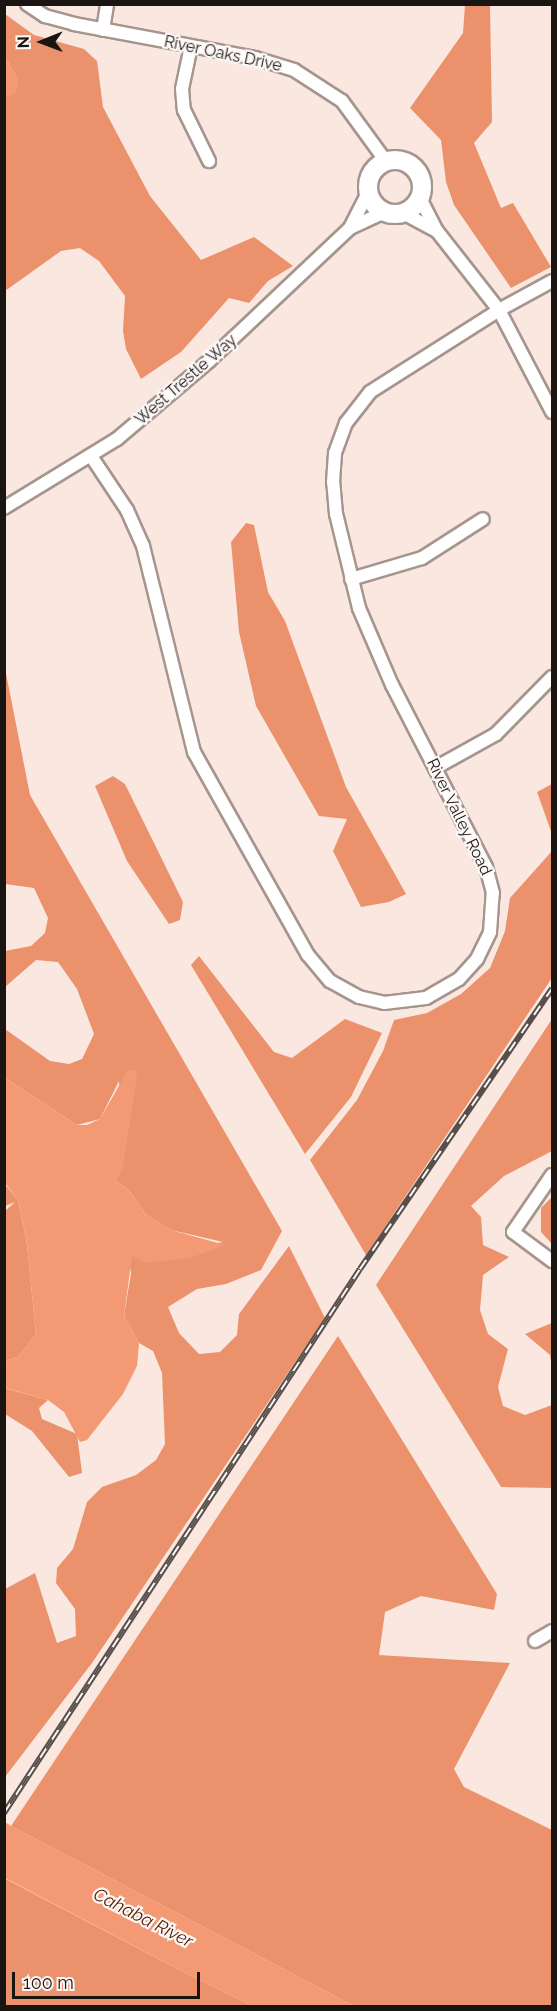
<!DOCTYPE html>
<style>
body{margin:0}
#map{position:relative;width:557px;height:2011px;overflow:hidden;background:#fae8e0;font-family:Raleway,sans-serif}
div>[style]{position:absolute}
.forest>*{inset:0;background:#eb926d}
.water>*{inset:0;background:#f39a74}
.roads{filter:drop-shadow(2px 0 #a6958e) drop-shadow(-2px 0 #a6958e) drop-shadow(0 2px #a6958e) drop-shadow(0 -2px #a6958e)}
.street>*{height:12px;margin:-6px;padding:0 6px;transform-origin:6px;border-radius:6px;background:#fff}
.secondary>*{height:18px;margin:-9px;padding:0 9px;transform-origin:9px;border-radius:9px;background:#fff}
.secondary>.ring{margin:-9px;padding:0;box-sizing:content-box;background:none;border:18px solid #fff;border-radius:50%}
.rail>*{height:6px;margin-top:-3px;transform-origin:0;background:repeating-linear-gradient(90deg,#fcf8f7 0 11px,#584f4a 0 22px);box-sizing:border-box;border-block:2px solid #584f4a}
span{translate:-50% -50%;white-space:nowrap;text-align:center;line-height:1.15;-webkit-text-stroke:4.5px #fcf8f7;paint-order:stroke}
.street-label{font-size:16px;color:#1b1512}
.water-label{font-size:18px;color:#551e02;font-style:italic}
.frame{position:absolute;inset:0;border:6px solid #1b1512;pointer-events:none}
.north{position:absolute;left:12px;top:12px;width:60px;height:60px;-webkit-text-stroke:4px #fcf8f7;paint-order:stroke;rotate:269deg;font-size:16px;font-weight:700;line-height:24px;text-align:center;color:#1b1512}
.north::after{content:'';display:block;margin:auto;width:21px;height:27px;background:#1b1512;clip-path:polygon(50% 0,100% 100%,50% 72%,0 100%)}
.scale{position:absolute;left:12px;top:1972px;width:188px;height:27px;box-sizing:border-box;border:3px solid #1b1512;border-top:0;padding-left:8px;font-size:18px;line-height:21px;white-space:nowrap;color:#1b1512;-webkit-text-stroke:4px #fcf8f7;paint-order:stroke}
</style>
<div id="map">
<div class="forest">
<div style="clip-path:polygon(465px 5px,490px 5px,492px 122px,474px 143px,501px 208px,513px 203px,551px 267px,511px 288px,454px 205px,446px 182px,441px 140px,410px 108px,463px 33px)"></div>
<div style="clip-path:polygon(5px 14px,34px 35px,84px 49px,97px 61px,103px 107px,150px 196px,201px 260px,254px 237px,293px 266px,268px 281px,249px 303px,229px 298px,181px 352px,141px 379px,126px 349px,123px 331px,125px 296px,99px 261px,80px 248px,61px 251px,5px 291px,5px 96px,18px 80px,5px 57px)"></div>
<div style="clip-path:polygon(246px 523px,254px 525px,268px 592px,285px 621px,346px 787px,406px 894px,389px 902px,361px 907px,333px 851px,347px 819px,319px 816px,256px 706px,239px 632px,231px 542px)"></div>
<div style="clip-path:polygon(4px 663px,30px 795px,282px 1231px,261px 1270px,226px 1284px,197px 1289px,168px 1307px,179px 1333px,199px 1354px,220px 1352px,237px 1335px,239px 1314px,289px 1246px,325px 1318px,92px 1663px,5px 1777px,5px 1589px,35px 1573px,57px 1643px,76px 1636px,75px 1609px,56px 1583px,57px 1568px,73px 1549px,87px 1502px,102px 1487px,136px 1475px,156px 1460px,165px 1444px,162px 1373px,153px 1351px,139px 1343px,124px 1316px,131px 1273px,129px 1260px,132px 1256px,223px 1242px,171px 1230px,145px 1214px,129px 1190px,115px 1181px,122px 1170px,123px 1153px,119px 1081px,100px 1119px,77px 1125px,5px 1078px,5px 1029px,50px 1061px,69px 1064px,82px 1059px,94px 1034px,77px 989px,58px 962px,36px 960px,5px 987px,5px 951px,31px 946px,45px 933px,48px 918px,34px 888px,5px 884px)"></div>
<div style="clip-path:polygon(113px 776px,125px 784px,183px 902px,180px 920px,169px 924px,127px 861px,95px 786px)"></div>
<div style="clip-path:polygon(552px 784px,552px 834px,537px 792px)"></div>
<div style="clip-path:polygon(552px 851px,552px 978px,366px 1255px,310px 1160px,357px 1100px,383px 1051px,394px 1020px,427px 1013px,461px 994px,490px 968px,505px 931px,510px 898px)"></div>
<div style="clip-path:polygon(199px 956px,274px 1052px,292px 1058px,345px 1019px,382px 1033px,351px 1097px,305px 1154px,191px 965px)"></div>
<div style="clip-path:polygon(552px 1019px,552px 1151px,504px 1176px,471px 1206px,481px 1217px,483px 1245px,509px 1257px,483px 1275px,480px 1310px,488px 1334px,508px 1349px,498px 1387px,503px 1406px,525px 1415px,552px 1405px,552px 1488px,501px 1487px,376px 1285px)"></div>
<div style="clip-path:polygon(4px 1183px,18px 1200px,27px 1244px,36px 1334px,18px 1357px,5px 1361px,5px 1211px,15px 1202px,5px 1206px)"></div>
<div style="clip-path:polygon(552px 1197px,552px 1244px,541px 1232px,541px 1208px)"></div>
<div style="clip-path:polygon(552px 1323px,552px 1368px,550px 1355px,525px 1334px)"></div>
<div style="clip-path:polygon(338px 1336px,497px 1594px,494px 1610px,421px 1596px,385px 1612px,379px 1655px,510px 1663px,454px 1769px,464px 1787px,552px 1830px,552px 2006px,354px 2006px,11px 1826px)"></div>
<div style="clip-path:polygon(4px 1388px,48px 1400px,39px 1408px,42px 1419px,77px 1434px,82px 1473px,69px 1477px,32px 1431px,5px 1414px)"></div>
<div style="clip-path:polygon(4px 1878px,189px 1975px,253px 2006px,5px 2006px)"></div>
</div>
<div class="water">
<div style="clip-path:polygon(5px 57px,18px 80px,16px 94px,6px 97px)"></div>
<div style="clip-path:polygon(128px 1070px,135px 1070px,137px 1078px,122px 1171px,115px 1181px,129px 1190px,145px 1214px,171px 1230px,225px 1245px,190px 1258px,144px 1263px,132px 1256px,124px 1316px,139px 1343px,137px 1366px,123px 1394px,87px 1440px,80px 1442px,64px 1412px,48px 1400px,5px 1388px,5px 1361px,18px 1357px,36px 1334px,27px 1244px,18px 1200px,5px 1183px,5px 1078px,77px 1125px,87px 1125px,100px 1119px)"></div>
<div style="clip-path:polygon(5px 1822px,11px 1826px,354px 2006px,253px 2006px,189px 1975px,5px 1878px)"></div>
</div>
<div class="roads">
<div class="street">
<div style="left:27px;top:4px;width:22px;rotate:34deg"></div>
<div style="left:45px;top:16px;width:30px;rotate:15deg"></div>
<div style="left:74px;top:24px;width:184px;rotate:10.6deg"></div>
<div style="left:255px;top:58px;width:41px;rotate:17.1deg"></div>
<div style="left:294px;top:70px;width:57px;rotate:32.9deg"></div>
<div style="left:342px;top:101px;width:73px;rotate:53.9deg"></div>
<div style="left:103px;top:30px;width:26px;rotate:-81deg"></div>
<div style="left:191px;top:46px;width:44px;rotate:101.8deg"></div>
<div style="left:182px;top:89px;width:21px;rotate:85deg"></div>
<div style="left:184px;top:110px;width:57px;rotate:63.9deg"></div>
<div style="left:420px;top:198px;width:37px;rotate:63deg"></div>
<div style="left:437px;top:231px;width:100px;rotate:51.9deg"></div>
<div style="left:499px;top:310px;width:115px;rotate:62.5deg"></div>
<div style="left:403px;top:213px;width:38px;rotate:28deg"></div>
<div style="left:350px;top:228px;width:38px;rotate:-25deg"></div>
<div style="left:91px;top:456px;width:65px;rotate:56.3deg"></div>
<div style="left:127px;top:510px;width:39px;rotate:66deg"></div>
<div style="left:143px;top:546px;width:212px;rotate:76.1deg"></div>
<div style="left:194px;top:752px;width:233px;rotate:60.7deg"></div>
<div style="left:308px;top:955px;width:34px;rotate:50deg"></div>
<div style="left:330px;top:981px;width:33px;rotate:29deg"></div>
<div style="left:359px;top:997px;width:26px;rotate:13deg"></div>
<div style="left:384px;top:1003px;width:42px;rotate:-6.8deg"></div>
<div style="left:426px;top:998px;width:38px;rotate:-30deg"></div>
<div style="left:459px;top:979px;width:27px;rotate:-48deg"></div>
<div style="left:477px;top:959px;width:30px;rotate:-64deg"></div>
<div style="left:490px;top:932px;width:39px;rotate:-86deg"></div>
<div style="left:493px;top:893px;width:27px;rotate:-105deg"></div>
<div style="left:486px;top:867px;width:205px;rotate:-117.3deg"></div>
<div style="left:392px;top:685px;width:84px;rotate:-113.2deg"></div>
<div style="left:359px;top:608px;width:97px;rotate:-103.7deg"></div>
<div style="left:336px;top:514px;width:32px;rotate:-95deg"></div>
<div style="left:333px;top:482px;width:29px;rotate:-86deg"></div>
<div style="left:335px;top:453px;width:32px;rotate:-70deg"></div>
<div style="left:346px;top:423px;width:39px;rotate:-52deg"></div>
<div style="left:370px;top:392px;width:153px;rotate:-32.4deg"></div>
<div style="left:499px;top:310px;width:60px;rotate:-28.7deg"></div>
<div style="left:4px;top:508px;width:132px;rotate:-31.4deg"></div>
<div style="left:117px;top:439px;width:121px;rotate:-40.3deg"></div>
<div style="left:209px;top:361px;width:194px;rotate:-43.3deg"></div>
<div style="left:350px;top:228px;width:39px;rotate:-63deg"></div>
<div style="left:351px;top:579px;width:74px;rotate:-16.5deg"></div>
<div style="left:422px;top:558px;width:72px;rotate:-32.6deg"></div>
<div style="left:435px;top:768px;width:70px;rotate:-29.1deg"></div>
<div style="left:496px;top:734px;width:80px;rotate:-45.5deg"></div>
<div style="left:552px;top:1175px;width:69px;rotate:124.4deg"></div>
<div style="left:513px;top:1232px;width:49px;rotate:36.6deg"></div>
<div style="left:535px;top:1641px;width:20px;rotate:-30deg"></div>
</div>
<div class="secondary">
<div class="ring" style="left:368px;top:160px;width:36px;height:36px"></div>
</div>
</div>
<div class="rail">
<div style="left:4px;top:1813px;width:650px;rotate:-56.8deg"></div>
<div style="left:360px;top:1269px;width:340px;rotate:-55.6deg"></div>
</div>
<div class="street-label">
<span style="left:223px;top:54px;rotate:12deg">River Oaks Drive</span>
<span style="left:186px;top:380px;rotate:-41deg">West Trestle Way</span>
<span style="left:459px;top:817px;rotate:64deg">River Valley Road</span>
</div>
<div class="water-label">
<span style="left:143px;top:1918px;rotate:27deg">Cahaba River</span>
</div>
<div class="frame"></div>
<div class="north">N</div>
<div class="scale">100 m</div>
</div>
